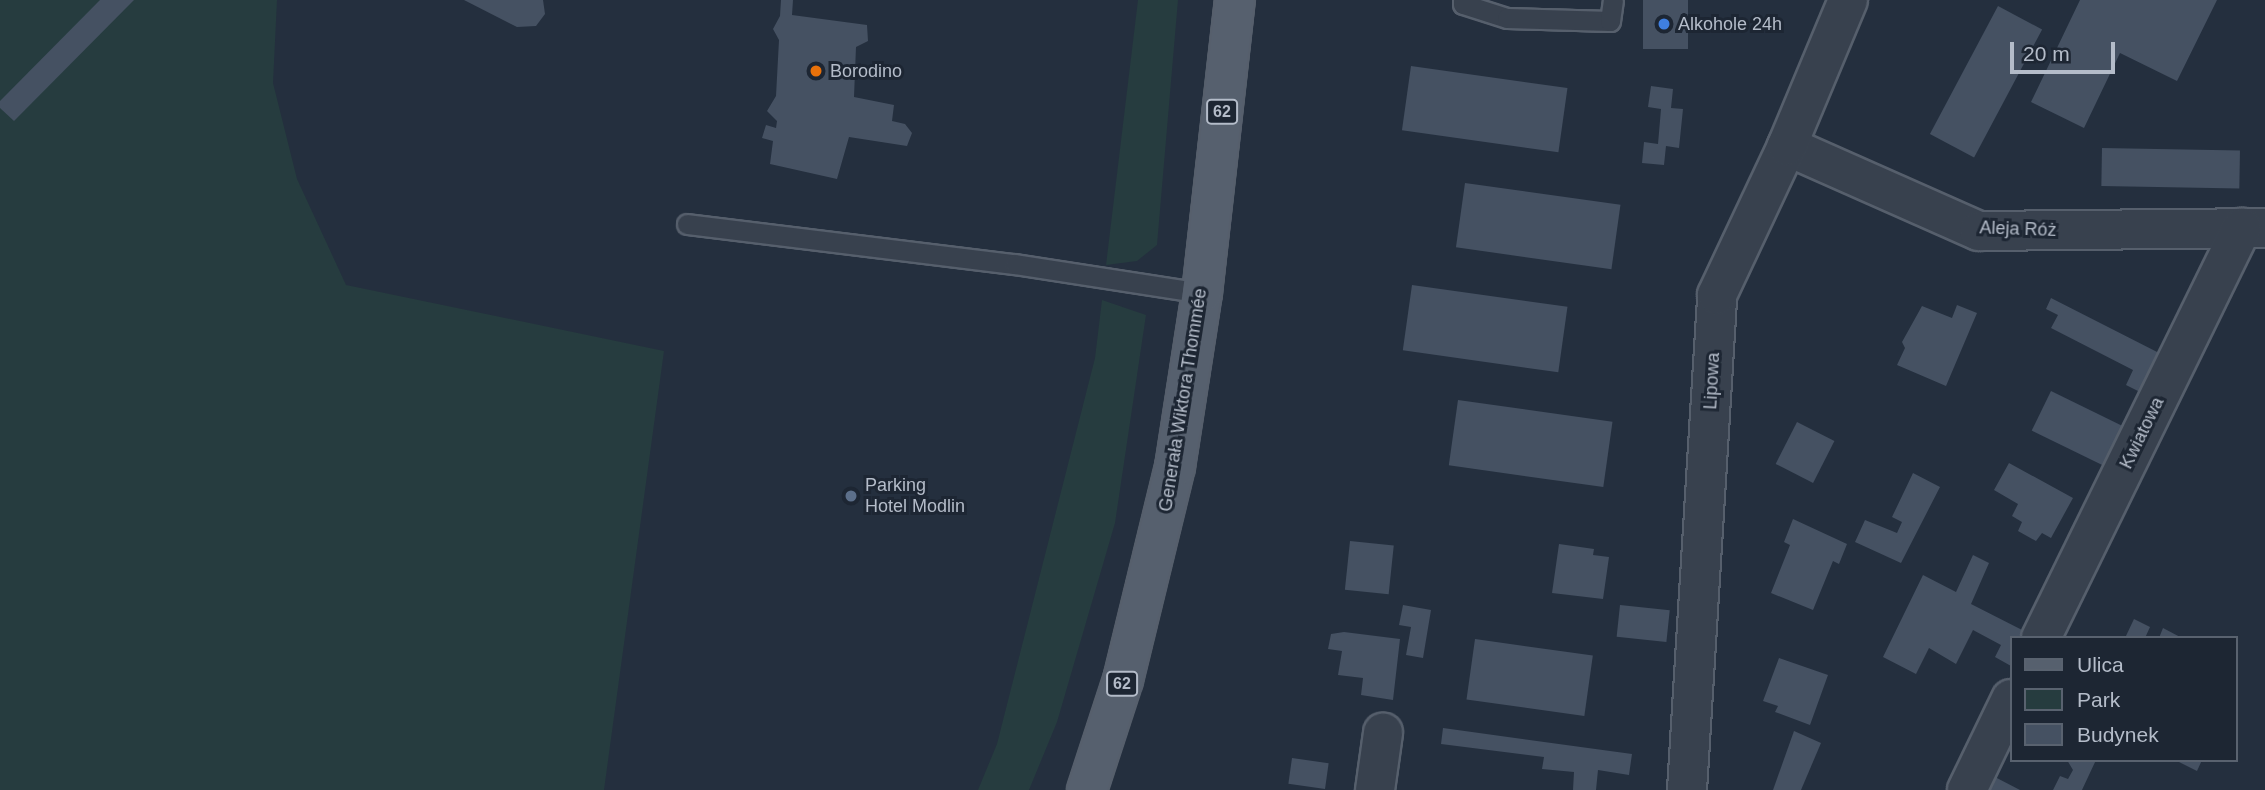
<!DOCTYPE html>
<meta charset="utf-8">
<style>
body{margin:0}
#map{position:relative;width:2265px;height:790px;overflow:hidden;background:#242f3e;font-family:Helvetica,sans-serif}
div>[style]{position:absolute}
.green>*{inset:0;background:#263c3f}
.building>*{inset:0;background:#455162;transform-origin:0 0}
.roads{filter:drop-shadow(2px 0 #565f6c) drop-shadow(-2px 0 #565f6c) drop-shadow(0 2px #565f6c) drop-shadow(0 -2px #565f6c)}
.service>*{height:19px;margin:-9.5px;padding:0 9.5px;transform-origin:9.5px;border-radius:9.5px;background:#38414e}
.minor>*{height:38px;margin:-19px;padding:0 19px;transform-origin:19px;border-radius:19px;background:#38414e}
.primary>*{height:38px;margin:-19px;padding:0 19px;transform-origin:19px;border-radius:19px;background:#56606e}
.dots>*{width:19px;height:19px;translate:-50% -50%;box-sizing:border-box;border:4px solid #1d2633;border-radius:50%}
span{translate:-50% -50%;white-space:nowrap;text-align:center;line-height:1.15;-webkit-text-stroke:6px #1d2633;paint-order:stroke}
.shield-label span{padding:2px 5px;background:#1d2633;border:2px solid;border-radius:5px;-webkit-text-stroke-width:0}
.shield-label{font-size:16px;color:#b4bcc9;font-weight:700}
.poi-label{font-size:18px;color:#b4bcc9}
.left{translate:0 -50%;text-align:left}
.street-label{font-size:18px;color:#b4bcc9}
.legend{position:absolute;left:2010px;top:636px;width:228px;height:126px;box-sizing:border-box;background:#1d2633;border:2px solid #59626f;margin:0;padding:9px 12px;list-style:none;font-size:21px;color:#b4bcc9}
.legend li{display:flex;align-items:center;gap:14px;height:35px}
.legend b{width:35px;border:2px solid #59626f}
.scale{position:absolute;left:2010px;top:42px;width:105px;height:32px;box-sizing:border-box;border:4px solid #b4bcc9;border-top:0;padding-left:9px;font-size:21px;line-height:24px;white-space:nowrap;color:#b4bcc9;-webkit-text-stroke:5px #1d2633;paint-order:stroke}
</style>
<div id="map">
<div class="green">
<div style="clip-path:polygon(0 0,277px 0,273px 83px,297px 179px,346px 285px,664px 351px,604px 790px,0 790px)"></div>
<div style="clip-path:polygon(1138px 0,1178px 0,1157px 245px,1137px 261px,1106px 265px)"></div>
<div style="clip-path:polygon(1102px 300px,1146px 315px,1115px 523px,1057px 722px,1029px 790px,978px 790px,997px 744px,1095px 358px)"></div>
</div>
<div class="building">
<div style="clip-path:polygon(100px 0,134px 0,14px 121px,0 108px,0 101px)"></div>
<div style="clip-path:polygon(464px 0,543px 0,545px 14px,536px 26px,517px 27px)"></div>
<div style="clip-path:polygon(781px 0,793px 0,792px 15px,867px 25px,868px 41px,856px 47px,854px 97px,894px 105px,892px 121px,905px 124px,912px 133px,907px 146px,849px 137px,837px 179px,770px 164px,773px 141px,762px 138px,766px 125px,776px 128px,777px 121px,767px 111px,776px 96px,779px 40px,773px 29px,780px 16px)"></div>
<div style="left:1643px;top:0;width:45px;height:49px"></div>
<div style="clip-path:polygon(2080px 0,2217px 0,2177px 81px,2120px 53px,2084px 128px,2031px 102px)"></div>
<div style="left:1998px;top:6px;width:50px;height:145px;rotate:28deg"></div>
<div style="left:1411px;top:66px;width:158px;height:65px;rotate:8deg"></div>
<div style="clip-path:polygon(1651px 86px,1673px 89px,1671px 108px,1683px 109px,1679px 148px,1666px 146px,1664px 165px,1642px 163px,1644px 142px,1658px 144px,1661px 109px,1648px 107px)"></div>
<div style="left:2102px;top:148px;width:138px;height:38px;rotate:1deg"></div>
<div style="left:1465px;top:183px;width:157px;height:65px;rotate:8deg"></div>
<div style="left:1412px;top:285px;width:157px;height:66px;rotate:8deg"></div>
<div style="clip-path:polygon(2051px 298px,2165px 356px,2146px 395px,2126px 385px,2133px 370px,2051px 328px,2058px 315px,2046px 309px)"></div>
<div style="clip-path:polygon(1957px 305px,1977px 313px,1946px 386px,1897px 365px,1905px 348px,1902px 342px,1922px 306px,1952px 318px)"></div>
<div style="left:2051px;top:391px;width:87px;height:44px;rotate:26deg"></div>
<div style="left:1458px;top:400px;width:156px;height:66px;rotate:8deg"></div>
<div style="left:1797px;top:422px;width:42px;height:47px;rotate:27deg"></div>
<div style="clip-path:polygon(2009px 463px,2073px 498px,2051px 538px,2042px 533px,2036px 541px,2018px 531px,2022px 522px,2012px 516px,2018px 504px,1994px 490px)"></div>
<div style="clip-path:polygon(1913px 473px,1940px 487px,1901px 563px,1855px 542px,1865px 520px,1897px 533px,1902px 522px,1892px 517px)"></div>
<div style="clip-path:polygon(1793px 519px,1847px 544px,1839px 564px,1833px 561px,1813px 610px,1771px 593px,1790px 545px,1784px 542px)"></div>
<div style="left:1350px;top:541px;width:44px;height:49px;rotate:6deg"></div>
<div style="clip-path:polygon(1559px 544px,1594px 549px,1593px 555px,1609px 557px,1603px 599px,1552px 593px)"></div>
<div style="clip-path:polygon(1973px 555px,1989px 563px,1971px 604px,2030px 634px,2011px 638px,2011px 666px,1995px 657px,2001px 645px,1973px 630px,1956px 664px,1929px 648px,1916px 674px,1883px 657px,1923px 575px,1956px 592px)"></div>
<div style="clip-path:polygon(1403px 605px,1431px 610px,1423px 658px,1406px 655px,1411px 627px,1399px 625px)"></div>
<div style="left:1620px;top:605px;width:50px;height:32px;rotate:6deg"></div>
<div style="clip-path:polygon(2134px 619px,2150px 627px,2145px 638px,2125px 638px)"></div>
<div style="clip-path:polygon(2163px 628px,2182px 638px,2159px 638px)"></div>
<div style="clip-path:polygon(1344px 632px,1400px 639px,1393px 700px,1361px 695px,1363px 678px,1338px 675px,1342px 651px,1328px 649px,1331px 634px)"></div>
<div style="left:1475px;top:639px;width:119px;height:61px;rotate:8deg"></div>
<div style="clip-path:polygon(1779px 658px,1828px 675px,1810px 725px,1775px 712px,1778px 706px,1763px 701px)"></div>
<div style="clip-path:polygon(1443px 728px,1632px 754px,1629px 775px,1598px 770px,1596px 790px,1573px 790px,1574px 772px,1542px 769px,1544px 757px,1441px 744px)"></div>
<div style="clip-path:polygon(1794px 731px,1821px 743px,1801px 790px,1773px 790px)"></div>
<div style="left:1292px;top:758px;width:37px;height:26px;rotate:8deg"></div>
<div style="clip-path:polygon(2067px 760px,2096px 760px,2082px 790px,2053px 790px,2060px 776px,2068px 779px,2073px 770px)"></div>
<div style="clip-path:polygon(2175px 760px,2202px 760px,2197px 771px)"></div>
<div style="clip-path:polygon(1993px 776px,2020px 790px,1985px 790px)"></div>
</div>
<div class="roads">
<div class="service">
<div style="left:1463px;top:0;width:4px;rotate:90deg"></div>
<div style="left:1463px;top:4px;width:46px;rotate:17.7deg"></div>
<div style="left:1507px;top:18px;width:103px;rotate:1.7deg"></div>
<div style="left:1610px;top:21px;width:21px;rotate:-82deg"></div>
<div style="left:687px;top:224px;width:330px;rotate:7deg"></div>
<div style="left:1015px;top:264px;width:189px;rotate:8.8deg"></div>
</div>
<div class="minor">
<div style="left:1787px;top:146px;width:210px;rotate:23.9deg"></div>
<div style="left:1979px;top:231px;width:286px;rotate:-0.6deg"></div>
<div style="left:2041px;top:638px;width:457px;rotate:-63.9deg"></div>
<div style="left:1375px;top:790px;width:58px;rotate:-82deg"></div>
<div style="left:1687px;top:790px;width:496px;rotate:-86.5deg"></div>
<div style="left:1717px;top:295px;width:165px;rotate:-64.8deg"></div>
<div style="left:1787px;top:146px;width:158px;rotate:-67.3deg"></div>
<div style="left:1967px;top:790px;width:101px;rotate:-64.2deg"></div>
</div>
<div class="primary">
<div style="left:1087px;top:790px;width:116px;rotate:-71.9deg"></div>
<div style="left:1123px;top:680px;width:219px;rotate:-76.3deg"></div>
<div style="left:1175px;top:467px;width:176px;rotate:-81.2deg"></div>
<div style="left:1202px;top:293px;width:295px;rotate:-83.6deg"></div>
</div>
</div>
<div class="dots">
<div style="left:1664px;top:24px;background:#3f7fe0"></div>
<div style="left:816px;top:71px;background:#e8710a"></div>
<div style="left:851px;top:496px;background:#5c6f8a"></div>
</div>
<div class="shield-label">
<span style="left:1222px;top:112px">62</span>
<span style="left:1122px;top:684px">62</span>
</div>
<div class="poi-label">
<span class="left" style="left:1678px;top:24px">Alkohole 24h</span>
<span class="left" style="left:830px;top:71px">Borodino</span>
<span class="left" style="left:865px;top:496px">Parking<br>Hotel Modlin</span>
</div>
<div class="street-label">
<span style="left:2018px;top:229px;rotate:2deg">Aleja Róż</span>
<span style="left:1712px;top:381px;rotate:-87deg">Lipowa</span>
<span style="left:1183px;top:400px;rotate:-81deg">Generała Wiktora Thommée</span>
<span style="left:2142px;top:433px;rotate:-64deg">Kwiatowa</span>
</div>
<ul class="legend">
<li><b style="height:9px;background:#56606e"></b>Ulica</li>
<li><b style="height:19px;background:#263c3f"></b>Park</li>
<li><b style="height:19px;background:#455162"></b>Budynek</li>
</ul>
<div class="scale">20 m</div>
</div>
